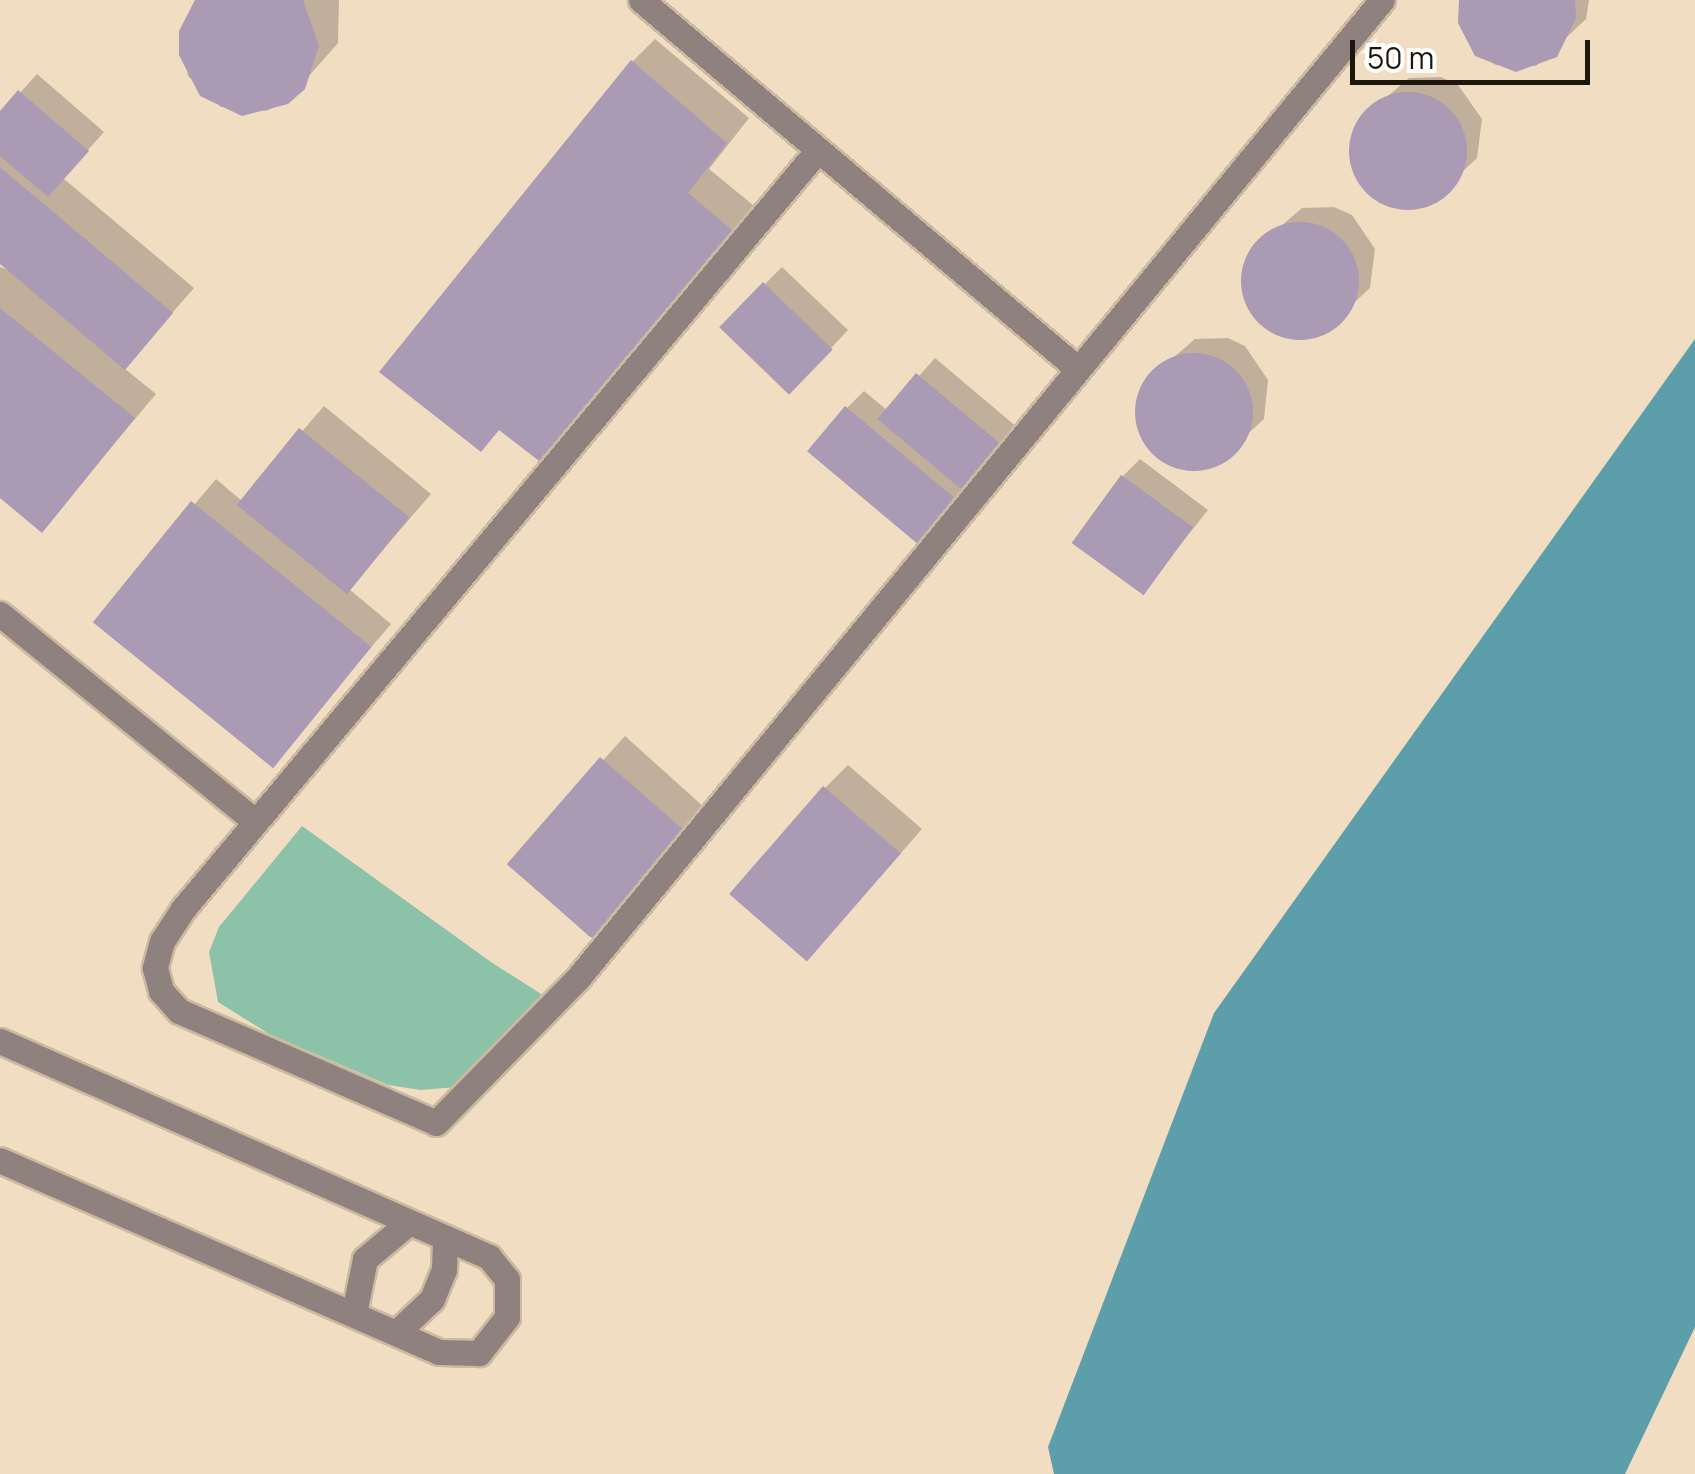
<!DOCTYPE html>
<style>
body{margin:0}
#map{position:relative;width:1695px;height:1474px;overflow:hidden;background:#f1ddc2;font-family:Manrope,sans-serif}
div>[style]{position:absolute}
.green>*{inset:0;background:#8cc2a7}
.water>*{inset:0;background:#5c9faa}
.shadow>*{inset:0;background:#0003;transform-origin:0 0}
.building>*{inset:0;background:#aa9ab3;transform-origin:0 0}
.round{border-radius:50%}
.roads{filter:drop-shadow(2px 0 #cbb9a1) drop-shadow(-2px 0 #cbb9a1) drop-shadow(0 2px #cbb9a1) drop-shadow(0 -2px #cbb9a1)}
.minor>*{height:25px;margin:-12.5px;padding:0 12.5px;transform-origin:12.5px;border-radius:12.5px;background:#8f817d}
span{translate:-50% -50%;white-space:nowrap;text-align:center;line-height:1.15;-webkit-text-stroke:8px #fff;paint-order:stroke}
.scale{position:absolute;left:1350px;top:40px;width:240px;height:45px;box-sizing:border-box;border:5px solid #1d160c;border-top:0;padding-left:12px;font-size:30px;line-height:35px;white-space:nowrap;color:#1d160c;-webkit-text-stroke:8px #fff;paint-order:stroke}
</style>
<div id="map">
<div class="green">
<div style="clip-path:polygon(302px 826px,491px 962px,552px 1001px,457px 1087px,421px 1090px,388px 1085px,269px 1034px,218px 1002px,209px 952px,219px 927px)"></div>
</div>
<div class="water">
<div style="clip-path:polygon(1695px 339px,1695px 1327px,1625px 1474px,1054px 1474px,1048px 1447px,1214px 1013px)"></div>
</div>
<div class="shadow">
<div style="clip-path:polygon(200px 0,339px 0,338px 43px,286px 102px,266px 111px,221px 107px,188px 76px,182px 32px)"></div>
<div style="clip-path:polygon(1465px 0,1589px 0,1586px 19px,1536px 66px,1496px 65px,1477px 54px)"></div>
<div style="clip-path:polygon(655px 39px,749px 118px,709px 169px,753px 205px,566px 438px,501px 428px,481px 449px,632px 62px)"></div>
<div style="clip-path:polygon(37px 74px,104px 132px,63px 178px,194px 288px,124px 368px,156px 394px,42px 529px,0 495px,0 267px,14px 272px,0 260px,0 115px)"></div>
<div style="clip-path:polygon(1441px 77px,1458px 85px,1482px 119px,1477px 158px,1427px 205px,1386px 204px,1368px 192px,1352px 161px,1359px 121px,1409px 78px)"></div>
<div style="clip-path:polygon(1334px 207px,1352px 215px,1375px 249px,1370px 288px,1319px 335px,1279px 334px,1261px 323px,1244px 291px,1252px 251px,1302px 208px)"></div>
<div style="clip-path:polygon(782px 267px,848px 330px,807px 374px,765px 284px)"></div>
<div style="clip-path:polygon(1228px 338px,1245px 346px,1268px 380px,1264px 419px,1213px 466px,1172px 465px,1154px 453px,1138px 422px,1145px 382px,1195px 339px)"></div>
<div style="clip-path:polygon(935px 358px,1018px 428px,938px 526px,847px 408px,864px 391px,888px 411px)"></div>
<div style="clip-path:polygon(324px 406px,431px 494px,349px 589px,391px 624px,271px 765px,96px 621px,216px 479px,242px 501px)"></div>
<div style="clip-path:polygon(1140px 459px,1208px 510px,1142px 593px,1123px 476px)"></div>
<div style="left:625px;top:736px;width:108px;height:173px;rotate:42deg"></div>
<div style="clip-path:polygon(848px 765px,922px 829px,809px 958px,825px 788px)"></div>
</div>
<div class="building">
<div style="clip-path:polygon(195px 0,303px 0,319px 46px,305px 89px,288px 104px,242px 116px,200px 96px,179px 55px,179px 31px)"></div>
<div style="clip-path:polygon(1459px 0,1575px 0,1576px 18px,1557px 57px,1516px 72px,1475px 56px,1458px 23px)"></div>
<div style="clip-path:polygon(631px 60px,727px 143px,688px 193px,732px 230px,543px 464px,499px 430px,481px 452px,379px 372px)"></div>
<div style="clip-path:polygon(18px 90px,89px 151px,48px 197px,0 156px,0 111px)"></div>
<div class="round" style="left:1349px;top:92px;width:118px;height:118px"></div>
<div style="clip-path:polygon(0 167px,173px 313px,125px 370px,0 264px)"></div>
<div class="round" style="left:1241px;top:222px;width:118px;height:118px"></div>
<div style="left:763px;top:282px;width:97px;height:63px;rotate:44deg"></div>
<div style="clip-path:polygon(0 308px,135px 418px,42px 533px,0 498px)"></div>
<div class="round" style="left:1135px;top:353px;width:118px;height:118px"></div>
<div style="left:916px;top:373px;width:114px;height:60px;rotate:40deg"></div>
<div style="left:845px;top:406px;width:148px;height:59px;rotate:40deg"></div>
<div style="left:299px;top:428px;width:142px;height:99px;rotate:39deg"></div>
<div style="left:1121px;top:475px;width:89px;height:84px;rotate:36deg"></div>
<div style="left:191px;top:501px;width:232px;height:156px;rotate:39deg"></div>
<div style="left:600px;top:757px;width:113px;height:142px;rotate:41deg"></div>
<div style="left:823px;top:786px;width:103px;height:143px;rotate:41deg"></div>
</div>
<div class="roads">
<div class="minor">
<div style="left:641px;top:0;width:572px;rotate:40.18deg"></div>
<div style="left:818px;top:150px;width:990px;rotate:129.92deg"></div>
<div style="left:183px;top:909px;width:38px;rotate:123deg"></div>
<div style="left:162px;top:941px;width:28px;rotate:105deg"></div>
<div style="left:155px;top:968px;width:24px;rotate:75deg"></div>
<div style="left:161px;top:991px;width:27px;rotate:48deg"></div>
<div style="left:179px;top:1011px;width:280px;rotate:23.5deg"></div>
<div style="left:436px;top:1123px;width:203px;rotate:-45.6deg"></div>
<div style="left:578px;top:978px;width:1266px;rotate:-50.58deg"></div>
<div style="left:0;top:614px;width:328px;rotate:39.1deg"></div>
<div style="left:0;top:1041px;width:535px;rotate:23.83deg"></div>
<div style="left:489px;top:1257px;width:28px;rotate:51deg"></div>
<div style="left:507px;top:1279px;width:38px;rotate:90deg"></div>
<div style="left:507px;top:1317px;width:46px;rotate:127.9deg"></div>
<div style="left:479px;top:1353px;width:40px;rotate:-178.6deg"></div>
<div style="left:439px;top:1352px;width:479px;rotate:-156.4deg"></div>
<div style="left:354px;top:1313px;width:55px;rotate:-78.5deg"></div>
<div style="left:365px;top:1259px;width:56px;rotate:-39.9deg"></div>
<div style="left:397px;top:1332px;width:48px;rotate:-43.3deg"></div>
<div style="left:432px;top:1299px;width:31px;rotate:-68deg"></div>
<div style="left:444px;top:1270px;width:32px;rotate:-88deg"></div>
</div>
</div>
<div class="scale">50 m</div>
</div>
